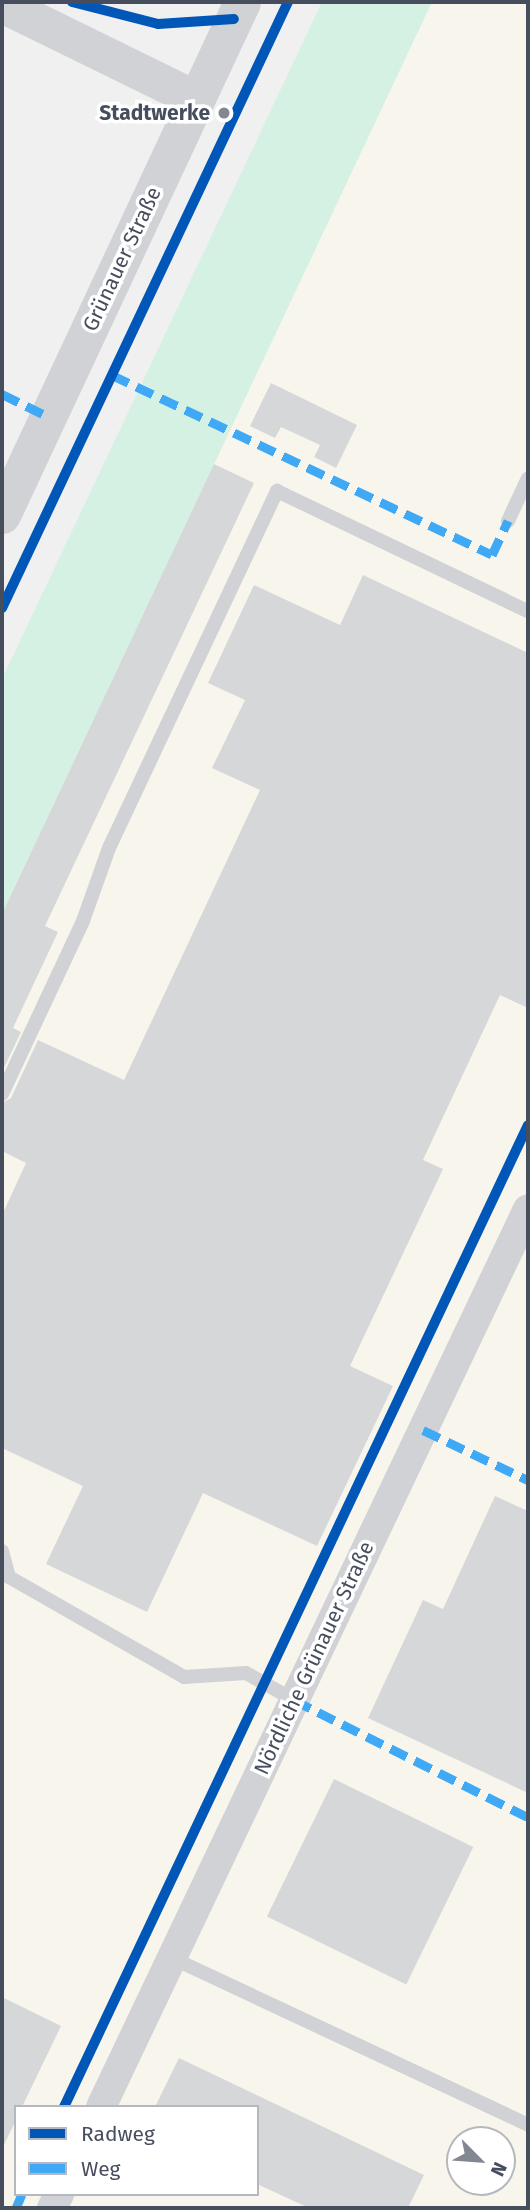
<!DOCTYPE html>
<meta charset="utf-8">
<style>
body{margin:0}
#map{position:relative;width:530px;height:2210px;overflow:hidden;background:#f1f0f0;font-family:"Fira Sans",sans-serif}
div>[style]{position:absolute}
.commercial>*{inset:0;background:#f8f6ec}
.green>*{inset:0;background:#d4f1e4}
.building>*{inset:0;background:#d6d7d9;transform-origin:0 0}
.path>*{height:4.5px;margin-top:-2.25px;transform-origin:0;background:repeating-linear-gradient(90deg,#bbc7c6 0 5px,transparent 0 8.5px)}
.service>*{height:14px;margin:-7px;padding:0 7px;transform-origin:7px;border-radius:7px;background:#d1d2d6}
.minor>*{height:30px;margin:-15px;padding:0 15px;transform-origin:15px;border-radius:15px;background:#d1d2d6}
.tertiary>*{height:37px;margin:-18.5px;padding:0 18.5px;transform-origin:18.5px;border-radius:18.5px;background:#d1d2d6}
.quiet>*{height:9px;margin-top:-4.5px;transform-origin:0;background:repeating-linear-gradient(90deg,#3fa9f5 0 18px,transparent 0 27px)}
.cycleway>*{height:10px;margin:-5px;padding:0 5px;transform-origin:5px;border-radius:5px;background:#0057b8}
.dots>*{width:19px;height:19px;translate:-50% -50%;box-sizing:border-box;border:4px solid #fff;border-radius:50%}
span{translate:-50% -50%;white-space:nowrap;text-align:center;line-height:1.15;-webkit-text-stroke:7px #fff;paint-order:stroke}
.poi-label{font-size:21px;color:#464e5e;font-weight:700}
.right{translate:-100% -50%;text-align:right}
.street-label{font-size:21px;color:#464e5e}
.frame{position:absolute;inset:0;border:4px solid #464e5e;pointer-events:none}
.legend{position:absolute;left:14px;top:2105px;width:245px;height:91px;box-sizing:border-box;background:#fff;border:2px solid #b5b8bf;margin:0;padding:9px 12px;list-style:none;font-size:21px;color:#464e5e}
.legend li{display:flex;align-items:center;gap:14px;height:35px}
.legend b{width:35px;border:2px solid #b5b8bf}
.north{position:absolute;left:446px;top:2126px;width:70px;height:70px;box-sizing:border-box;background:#fff;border:2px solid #b5b8bf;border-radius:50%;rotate:115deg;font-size:19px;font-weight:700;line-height:28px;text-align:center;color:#464e5e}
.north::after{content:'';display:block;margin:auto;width:24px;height:32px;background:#828791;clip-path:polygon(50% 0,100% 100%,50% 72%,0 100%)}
</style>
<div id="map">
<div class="commercial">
<div style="clip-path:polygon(evenodd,430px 2px,528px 2px,528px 2208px,2px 2208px,2px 912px,430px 2px,16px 2107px,257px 2107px,257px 2194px,16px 2194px,16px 2107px,430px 2px,460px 2140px,502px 2140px,502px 2182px,460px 2182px,460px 2140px)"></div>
</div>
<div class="green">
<div style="clip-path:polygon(322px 2px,432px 2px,2px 914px,2px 679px)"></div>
</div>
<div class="building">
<div style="clip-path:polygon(271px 383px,357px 425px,336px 468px,314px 457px,320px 445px,281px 427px,275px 438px,250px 426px)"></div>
<div style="clip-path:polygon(214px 464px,254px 483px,45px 926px,58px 932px,13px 1028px,21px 1032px,2px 1072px,2px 914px)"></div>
<div style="clip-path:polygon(363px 575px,528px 653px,528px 1008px,500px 995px,423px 1160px,443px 1169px,350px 1366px,393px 1386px,317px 1546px,203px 1493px,147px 1612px,46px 1564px,83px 1486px,2px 1448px,2px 1215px,26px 1163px,2px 1151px,2px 1103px,11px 1098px,38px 1040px,124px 1080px,260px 790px,212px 768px,245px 700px,208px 683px,254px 585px,340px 625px)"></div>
<div style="clip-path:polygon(495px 1496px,528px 1511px,528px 1793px,368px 1718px,423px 1600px,443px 1609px)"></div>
<div style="left:334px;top:1779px;width:155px;height:153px;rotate:26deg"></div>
<div style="clip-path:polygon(2px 1997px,61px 2026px,22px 2107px,16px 2107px,16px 2120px,2px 2149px)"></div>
<div style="clip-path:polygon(179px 2058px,424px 2175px,408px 2208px,309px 2208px,257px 2184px,257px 2107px,155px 2107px)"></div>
</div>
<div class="path">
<div style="left:225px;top:113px;width:10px;rotate:24deg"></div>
</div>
<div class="service">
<div style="left:508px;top:521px;width:47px;rotate:-65.1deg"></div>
<div style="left:2px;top:1094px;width:191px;rotate:-64.9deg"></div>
<div style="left:83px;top:921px;width:77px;rotate:-70.4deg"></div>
<div style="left:109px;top:848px;width:395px;rotate:-64.8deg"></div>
<div style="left:277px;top:491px;width:278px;rotate:25.6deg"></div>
<div style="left:2px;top:1551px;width:27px;rotate:75deg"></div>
<div style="left:9px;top:1577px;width:202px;rotate:29.7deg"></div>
<div style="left:184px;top:1677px;width:62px;rotate:-3.7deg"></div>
<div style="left:246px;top:1673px;width:55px;rotate:29.4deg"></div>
<div style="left:172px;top:1958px;width:393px;rotate:25.1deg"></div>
</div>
<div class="minor">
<div style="left:101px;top:2107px;width:994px;rotate:-64.57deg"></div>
<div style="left:52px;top:2208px;width:16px;rotate:-63deg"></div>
</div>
<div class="tertiary">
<div style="left:2px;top:4px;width:216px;rotate:26.1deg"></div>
<div style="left:2px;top:515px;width:566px;rotate:-64.93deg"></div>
</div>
<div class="quiet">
<div style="left:112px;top:375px;width:420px;rotate:25.3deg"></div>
<div style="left:492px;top:555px;width:38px;rotate:-65deg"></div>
<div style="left:2px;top:394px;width:52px;rotate:26.1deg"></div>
<div style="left:423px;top:1430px;width:116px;rotate:25.5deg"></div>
<div style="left:294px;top:1700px;width:262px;rotate:26.6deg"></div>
<div style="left:16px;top:2208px;width:15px;rotate:-67deg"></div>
</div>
<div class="cycleway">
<div style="left:72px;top:2px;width:89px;rotate:14.3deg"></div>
<div style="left:158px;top:24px;width:76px;rotate:-3.8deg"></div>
<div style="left:2px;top:608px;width:670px;rotate:-64.74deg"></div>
<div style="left:64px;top:2107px;width:1086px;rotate:-64.71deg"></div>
</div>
<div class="dots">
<div style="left:224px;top:113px;background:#828791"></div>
</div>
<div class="poi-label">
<span class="right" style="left:210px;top:113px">Stadtwerke</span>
</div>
<div class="street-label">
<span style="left:122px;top:259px;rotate:-65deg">Grünauer Straße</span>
<span style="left:314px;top:1658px;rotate:-65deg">Nördliche Grünauer Straße</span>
</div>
<div class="frame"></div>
<ul class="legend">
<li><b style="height:9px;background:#0057b8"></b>Radweg</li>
<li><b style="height:9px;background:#3fa9f5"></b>Weg</li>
</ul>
<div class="north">N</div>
</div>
